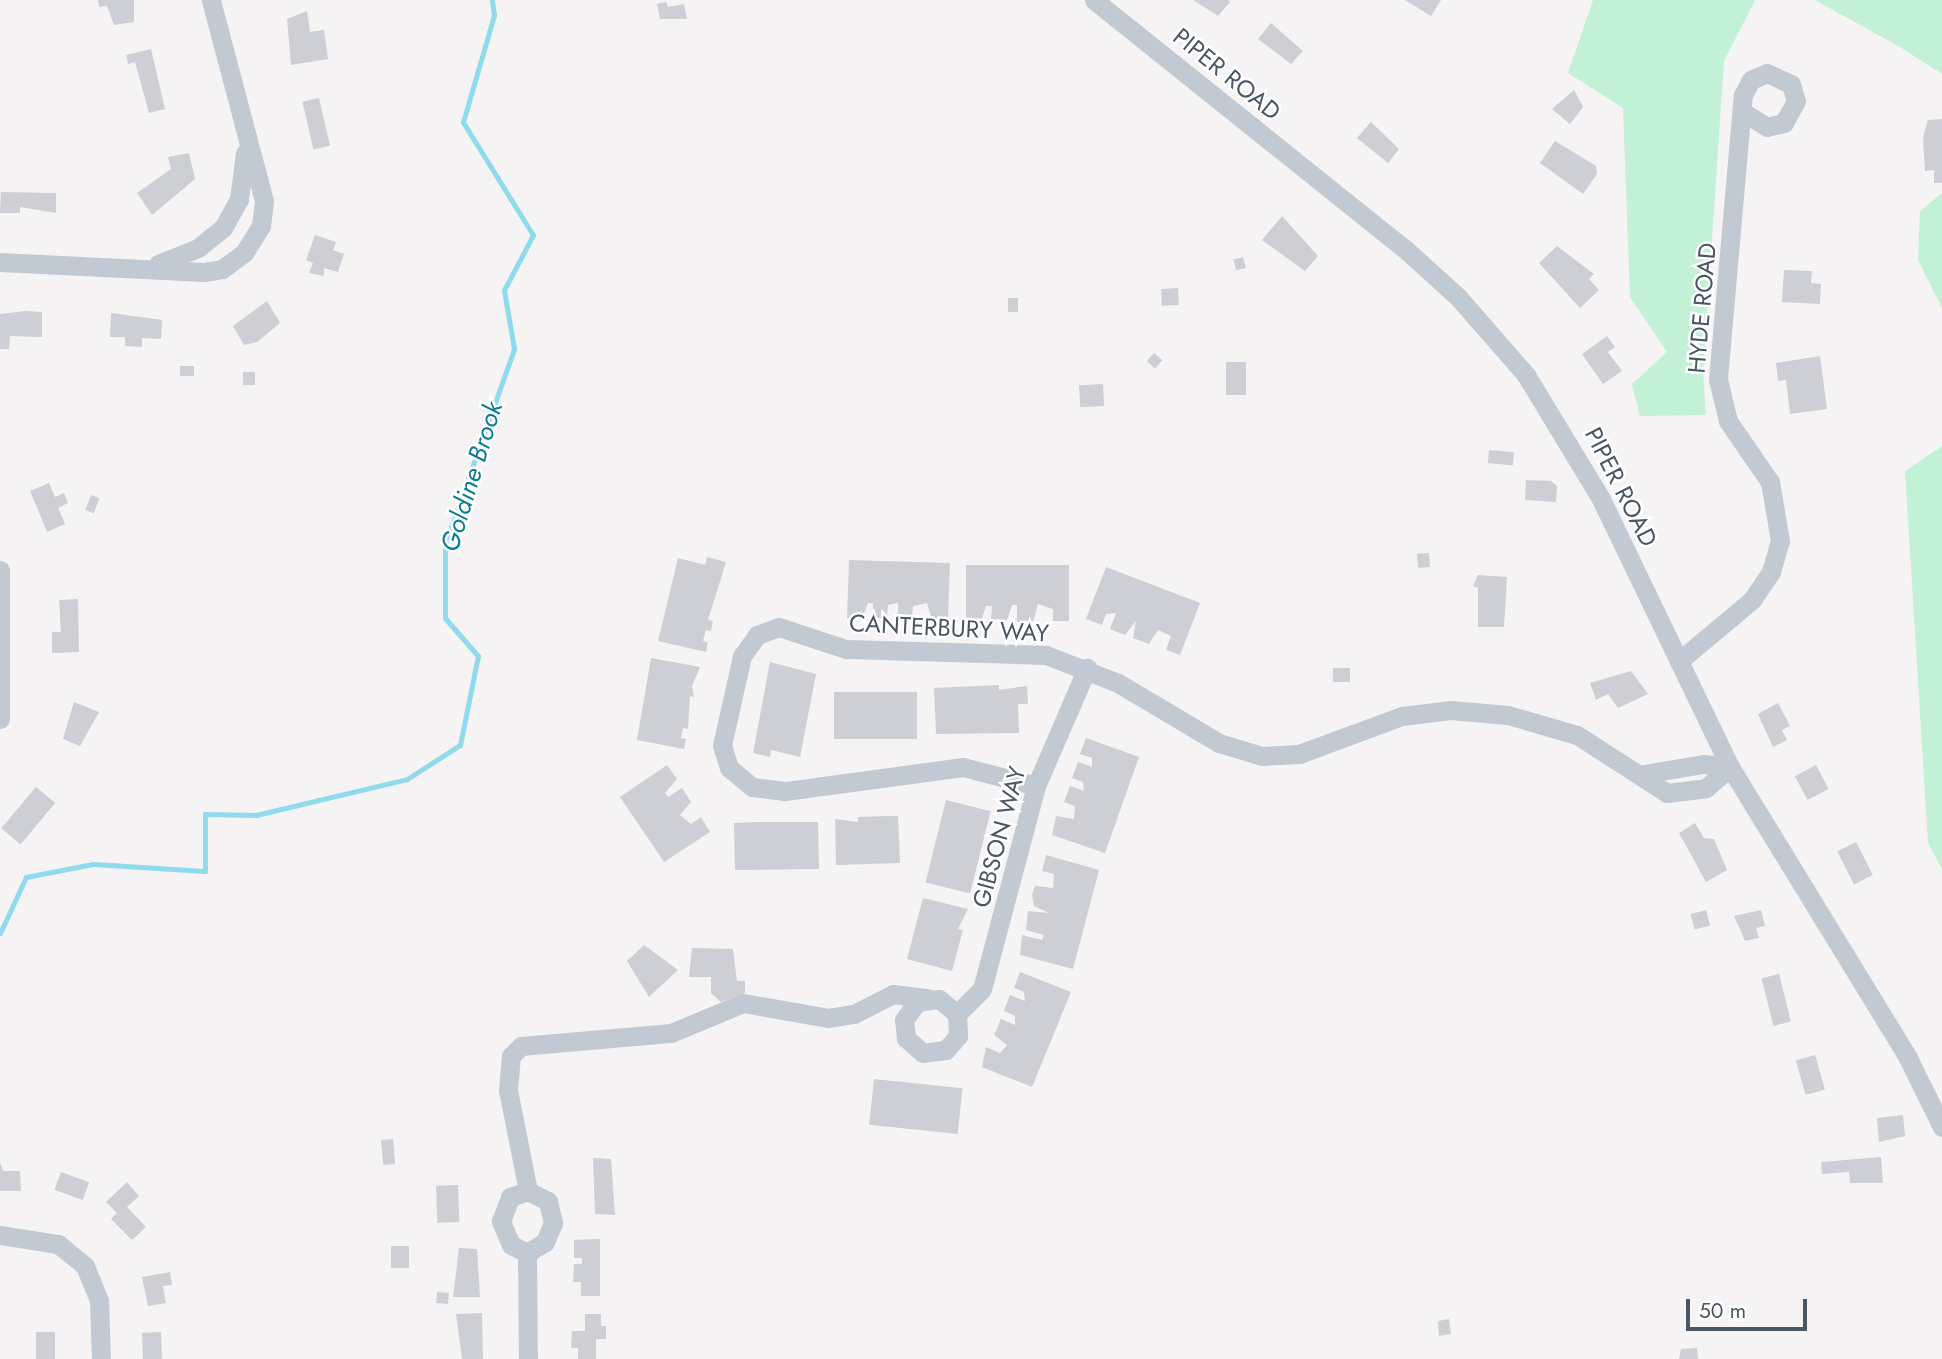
<!DOCTYPE html>
<style>
body{margin:0}
#map{position:relative;width:1942px;height:1359px;overflow:hidden;background:#f5f3f3;font-family:Jost,sans-serif}
div>[style]{position:absolute}
.green>*{inset:0;background:#c3f1d5}
.stream>*{height:5px;margin:-2.5px;padding:0 2.5px;transform-origin:2.5px;border-radius:2.5px;background:#90daee}
.building>*{inset:0;background:#cdcfd5;transform-origin:0 0}
.minor>*{height:19px;margin:-9.5px;padding:0 9.5px;transform-origin:9.5px;border-radius:9.5px;background:#c1cad2}
span{translate:-50% -50%;white-space:nowrap;text-align:center;line-height:1.15;-webkit-text-stroke:5px #fff;paint-order:stroke}
.street-label{font-size:24px;color:#4a5661}
.water-label{font-size:26px;color:#0c7c9b;font-style:italic}
.scale{position:absolute;left:1686px;top:1299px;width:121px;height:32px;box-sizing:border-box;border:4px solid #4a5661;border-top:0;padding-left:9px;font-size:21px;line-height:24px;white-space:nowrap;color:#4a5661;-webkit-text-stroke:5px #fff;paint-order:stroke}
</style>
<div id="map">
<div class="green">
<div style="clip-path:polygon(1593px 0,1755px 0,1724px 61px,1703px 373px,1706px 415px,1640px 416px,1632px 384px,1667px 352px,1630px 297px,1623px 108px,1568px 73px)"></div>
<div style="clip-path:polygon(1815px 0,1942px 0,1942px 74px,1900px 47px)"></div>
<div style="clip-path:polygon(1942px 193px,1942px 308px,1918px 260px,1920px 211px)"></div>
<div style="clip-path:polygon(1942px 446px,1942px 869px,1928px 843px,1905px 471px)"></div>
</div>
<div class="stream">
<div style="left:0;top:933px;width:62px;rotate:-65.1deg"></div>
<div style="left:26px;top:877px;width:68px;rotate:-11deg"></div>
<div style="left:93px;top:864px;width:112px;rotate:3.6deg"></div>
<div style="left:205px;top:871px;width:57px;rotate:-90deg"></div>
<div style="left:205px;top:814px;width:51px;rotate:1.1deg"></div>
<div style="left:256px;top:815px;width:155px;rotate:-13.4deg"></div>
<div style="left:407px;top:779px;width:63px;rotate:-32.7deg"></div>
<div style="left:460px;top:745px;width:91px;rotate:-78.6deg"></div>
<div style="left:478px;top:656px;width:50px;rotate:-131deg"></div>
<div style="left:445px;top:618px;width:74px;rotate:-90deg"></div>
<div style="left:445px;top:544px;width:207px;rotate:-70.5deg"></div>
<div style="left:514px;top:349px;width:60px;rotate:-99.6deg"></div>
<div style="left:504px;top:290px;width:62px;rotate:-62.2deg"></div>
<div style="left:533px;top:235px;width:133px;rotate:-121.8deg"></div>
<div style="left:463px;top:122px;width:111px;rotate:-73.8deg"></div>
<div style="left:494px;top:15px;width:15px;rotate:-98deg"></div>
</div>
<div class="building">
<div style="clip-path:polygon(98px 0,134px 0,134px 22px,114px 25px,107px 6px,99px 7px)"></div>
<div style="clip-path:polygon(1193px 0,1228px 0,1230px 2px,1218px 16px)"></div>
<div style="clip-path:polygon(1405px 0,1441px 0,1431px 16px)"></div>
<div style="clip-path:polygon(666px 2px,668px 7px,684px 4px,687px 19px,660px 19px,657px 4px)"></div>
<div style="clip-path:polygon(307px 11px,310px 32px,324px 30px,328px 59px,291px 65px,287px 19px)"></div>
<div style="clip-path:polygon(1271px 23px,1303px 51px,1291px 64px,1258px 39px)"></div>
<div style="clip-path:polygon(151px 49px,165px 109px,149px 113px,135px 62px,128px 64px,126px 55px)"></div>
<div style="clip-path:polygon(1574px 90px,1583px 107px,1570px 124px,1552px 109px)"></div>
<div style="left:319px;top:98px;width:49px;height:17px;rotate:77deg"></div>
<div style="clip-path:polygon(1942px 119px,1942px 183px,1934px 183px,1934px 170px,1925px 171px,1923px 137px,1928px 120px)"></div>
<div style="clip-path:polygon(1371px 122px,1399px 149px,1388px 163px,1357px 138px)"></div>
<div style="clip-path:polygon(1555px 141px,1596px 166px,1597px 174px,1583px 194px,1540px 163px)"></div>
<div style="clip-path:polygon(189px 153px,195px 179px,152px 215px,137px 193px,171px 169px,168px 157px)"></div>
<div style="clip-path:polygon(1px 192px,56px 193px,56px 213px,20px 207px,20px 213px,0 213px)"></div>
<div style="clip-path:polygon(1282px 216px,1318px 256px,1305px 271px,1262px 240px)"></div>
<div style="clip-path:polygon(315px 235px,336px 242px,333px 250px,344px 254px,338px 272px,324px 268px,324px 276px,309px 273px,313px 263px,306px 260px)"></div>
<div style="clip-path:polygon(1557px 246px,1594px 274px,1589px 279px,1599px 290px,1580px 308px,1539px 263px)"></div>
<div style="left:1243px;top:257px;width:11px;height:10px;rotate:75deg"></div>
<div style="clip-path:polygon(1784px 270px,1812px 271px,1811px 283px,1821px 284px,1820px 304px,1782px 302px)"></div>
<div style="left:1178px;top:288px;width:17px;height:17px;rotate:87deg"></div>
<div style="left:1008px;top:298px;width:10px;height:14px"></div>
<div style="clip-path:polygon(267px 301px,280px 323px,257px 342px,244px 345px,233px 326px)"></div>
<div style="clip-path:polygon(25px 311px,42px 312px,42px 337px,10px 336px,9px 349px,0 349px,0 314px)"></div>
<div style="clip-path:polygon(111px 313px,162px 320px,161px 339px,142px 338px,142px 347px,125px 346px,125px 337px,110px 337px)"></div>
<div style="clip-path:polygon(1607px 336px,1615px 347px,1608px 352px,1622px 371px,1603px 384px,1582px 354px)"></div>
<div style="left:1154px;top:353px;width:11px;height:11px;rotate:41deg"></div>
<div style="clip-path:polygon(1820px 356px,1827px 409px,1790px 414px,1786px 380px,1778px 381px,1776px 363px)"></div>
<div style="left:1226px;top:362px;width:20px;height:33px"></div>
<div style="left:180px;top:366px;width:14px;height:10px"></div>
<div style="left:255px;top:372px;width:13px;height:12px;rotate:90deg"></div>
<div style="left:1103px;top:384px;width:22px;height:24px;rotate:87deg"></div>
<div style="left:1489px;top:450px;width:25px;height:13px;rotate:5deg"></div>
<div style="clip-path:polygon(1526px 480px,1551px 481px,1557px 486px,1556px 502px,1525px 500px)"></div>
<div style="clip-path:polygon(49px 483px,55px 497px,64px 493px,68px 503px,58px 508px,65px 524px,47px 532px,30px 491px)"></div>
<div style="left:91px;top:495px;width:9px;height:16px;rotate:21deg"></div>
<div style="left:1429px;top:553px;width:14px;height:12px;rotate:86deg"></div>
<div style="clip-path:polygon(707px 557px,726px 562px,708px 620px,713px 621px,711px 631px,706px 630px,703px 641px,708px 642px,706px 652px,658px 641px,678px 558px,705px 565px)"></div>
<div style="clip-path:polygon(849px 560px,950px 563px,948px 620px,932px 620px,927px 603px,913px 606px,912px 619px,898px 619px,898px 603px,888px 605px,887px 618px,873px 618px,873px 603px,868px 603px,862px 618px,847px 618px)"></div>
<div style="clip-path:polygon(966px 565px,1069px 565px,1069px 621px,1053px 621px,1053px 609px,1038px 604px,1033px 622px,1017px 622px,1017px 605px,1012px 605px,1007px 620px,991px 620px,992px 606px,986px 606px,981px 621px,966px 621px)"></div>
<div style="clip-path:polygon(1106px 567px,1200px 603px,1180px 655px,1166px 650px,1171px 636px,1158px 630px,1149px 644px,1133px 638px,1136px 621px,1125px 635px,1110px 629px,1116px 613px,1106px 614px,1102px 625px,1086px 619px)"></div>
<div style="clip-path:polygon(1478px 575px,1507px 577px,1504px 627px,1478px 627px,1478px 588px,1473px 586px)"></div>
<div style="clip-path:polygon(78px 599px,79px 652px,52px 653px,52px 632px,61px 632px,59px 600px)"></div>
<div style="clip-path:polygon(651px 658px,700px 667px,692px 686px,694px 697px,690px 696px,688px 729px,683px 728px,681px 738px,686px 739px,684px 749px,637px 740px)"></div>
<div style="clip-path:polygon(770px 662px,816px 674px,800px 757px,771px 750px,770px 757px,753px 753px)"></div>
<div style="left:1350px;top:668px;width:14px;height:17px;rotate:90deg"></div>
<div style="clip-path:polygon(1631px 671px,1648px 694px,1618px 708px,1608px 694px,1596px 700px,1590px 683px)"></div>
<div style="clip-path:polygon(999px 685px,999px 690px,1027px 686px,1028px 704px,1018px 704px,1019px 733px,936px 734px,934px 688px)"></div>
<div style="left:834px;top:692px;width:83px;height:47px"></div>
<div style="clip-path:polygon(74px 702px,99px 712px,80px 746px,63px 739px)"></div>
<div style="clip-path:polygon(1778px 703px,1790px 726px,1782px 730px,1787px 740px,1773px 747px,1758px 714px)"></div>
<div style="clip-path:polygon(1086px 738px,1139px 757px,1105px 853px,1052px 835px,1056px 816px,1074px 819px,1075px 806px,1064px 802px,1070px 786px,1084px 791px,1083px 782px,1072px 778px,1078px 762px,1092px 767px,1092px 758px,1080px 754px)"></div>
<div style="clip-path:polygon(667px 765px,677px 779px,665px 793px,668px 797px,682px 788px,691px 802px,680px 815px,691px 824px,701px 817px,710px 832px,664px 862px,620px 797px)"></div>
<div style="left:1816px;top:765px;width:27px;height:24px;rotate:62deg"></div>
<div style="left:36px;top:787px;width:25px;height:54px;rotate:40deg"></div>
<div style="left:946px;top:800px;width:46px;height:85px;rotate:14deg"></div>
<div style="clip-path:polygon(888px 816px,898px 816px,900px 863px,836px 865px,835px 819px,858px 822px,858px 817px)"></div>
<div style="clip-path:polygon(757px 822px,818px 822px,819px 869px,735px 870px,734px 823px)"></div>
<div style="clip-path:polygon(1695px 823px,1704px 838px,1714px 839px,1727px 870px,1706px 882px,1679px 833px)"></div>
<div style="left:1856px;top:842px;width:37px;height:21px;rotate:63deg"></div>
<div style="clip-path:polygon(1046px 855px,1099px 870px,1073px 969px,1020px 955px,1022px 935px,1042px 940px,1044px 935px,1026px 930px,1028px 911px,1049px 913px,1034px 906px,1032px 895px,1035px 886px,1053px 888px,1054px 874px,1042px 871px)"></div>
<div style="clip-path:polygon(923px 898px,968px 909px,958px 929px,963px 930px,952px 971px,907px 959px)"></div>
<div style="left:1706px;top:910px;width:16px;height:16px;rotate:75deg"></div>
<div style="clip-path:polygon(1761px 910px,1765px 926px,1756px 928px,1759px 938px,1745px 941px,1734px 916px)"></div>
<div style="clip-path:polygon(644px 945px,678px 970px,649px 997px,627px 961px)"></div>
<div style="clip-path:polygon(692px 948px,733px 949px,737px 981px,745px 981px,745px 993px,721px 1002px,711px 993px,711px 977px,689px 977px)"></div>
<div style="clip-path:polygon(1020px 972px,1071px 992px,1032px 1087px,982px 1067px,986px 1047px,1000px 1053px,1007px 1045px,994px 1035px,1001px 1019px,1015px 1025px,1015px 1016px,1004px 1011px,1010px 995px,1025px 1001px,1024px 992px,1014px 988px)"></div>
<div style="left:1779px;top:974px;width:49px;height:18px;rotate:76deg"></div>
<div style="left:1815px;top:1055px;width:36px;height:20px;rotate:74deg"></div>
<div style="left:874px;top:1079px;width:89px;height:46px;rotate:6deg"></div>
<div style="clip-path:polygon(1903px 1115px,1905px 1136px,1879px 1142px,1877px 1118px)"></div>
<div style="left:393px;top:1139px;width:25px;height:12px;rotate:85deg"></div>
<div style="clip-path:polygon(1881px 1157px,1883px 1183px,1850px 1183px,1849px 1172px,1822px 1174px,1821px 1162px)"></div>
<div style="clip-path:polygon(593px 1158px,611px 1159px,615px 1215px,595px 1214px)"></div>
<div style="clip-path:polygon(0 1163px,3px 1171px,20px 1171px,21px 1191px,0 1191px)"></div>
<div style="left:61px;top:1172px;width:30px;height:19px;rotate:20deg"></div>
<div style="clip-path:polygon(127px 1182px,139px 1196px,127px 1207px,146px 1227px,132px 1240px,111px 1219px,117px 1213px,106px 1202px)"></div>
<div style="left:458px;top:1185px;width:37px;height:22px;rotate:88deg"></div>
<div style="clip-path:polygon(600px 1239px,600px 1296px,581px 1296px,581px 1282px,573px 1282px,574px 1264px,582px 1264px,582px 1258px,574px 1258px,574px 1240px)"></div>
<div style="left:391px;top:1246px;width:18px;height:22px"></div>
<div style="clip-path:polygon(459px 1248px,477px 1249px,480px 1297px,453px 1297px)"></div>
<div style="clip-path:polygon(170px 1272px,172px 1285px,163px 1286px,166px 1303px,148px 1306px,142px 1277px)"></div>
<div style="left:437px;top:1292px;width:12px;height:11px;rotate:5deg"></div>
<div style="clip-path:polygon(482px 1313px,483px 1359px,462px 1359px,456px 1314px)"></div>
<div style="clip-path:polygon(585px 1314px,601px 1314px,601px 1326px,606px 1326px,606px 1339px,596px 1339px,596px 1359px,578px 1359px,578px 1348px,571px 1348px,572px 1331px,585px 1331px)"></div>
<div style="clip-path:polygon(1449px 1319px,1451px 1334px,1439px 1336px,1438px 1321px)"></div>
<div style="left:36px;top:1332px;width:19px;height:27px"></div>
<div style="left:161px;top:1332px;width:27px;height:19px;rotate:88deg"></div>
<div style="clip-path:polygon(1697px 1348px,1698px 1359px,1679px 1359px,1681px 1349px)"></div>
</div>
<div class="minor">
<div style="left:1094px;top:0;width:398px;rotate:38.7deg"></div>
<div style="left:1405px;top:249px;width:72px;rotate:42.2deg"></div>
<div style="left:1458px;top:297px;width:103px;rotate:48.9deg"></div>
<div style="left:1526px;top:375px;width:145px;rotate:58.8deg"></div>
<div style="left:1601px;top:499px;width:297px;rotate:64.3deg"></div>
<div style="left:1730px;top:767px;width:341px;rotate:58.5deg"></div>
<div style="left:1908px;top:1058px;width:77px;rotate:63.8deg"></div>
<div style="left:0;top:262px;width:204px;rotate:2.8deg"></div>
<div style="left:204px;top:272px;width:18px;rotate:-9deg"></div>
<div style="left:222px;top:269px;width:27px;rotate:-36deg"></div>
<div style="left:244px;top:253px;width:32px;rotate:-58deg"></div>
<div style="left:261px;top:226px;width:25px;rotate:-83deg"></div>
<div style="left:264px;top:201px;width:208px;rotate:-104.8deg"></div>
<div style="left:158px;top:264px;width:43px;rotate:-21.8deg"></div>
<div style="left:198px;top:248px;width:32px;rotate:-39deg"></div>
<div style="left:223px;top:228px;width:33px;rotate:-61deg"></div>
<div style="left:239px;top:199px;width:46px;rotate:-82.6deg"></div>
<div style="left:0;top:570px;width:149px;rotate:90deg"></div>
<div style="left:1679px;top:661px;width:95px;rotate:-39.9deg"></div>
<div style="left:1752px;top:600px;width:34px;rotate:-56deg"></div>
<div style="left:1771px;top:572px;width:32px;rotate:-74deg"></div>
<div style="left:1780px;top:541px;width:60px;rotate:-99.6deg"></div>
<div style="left:1770px;top:482px;width:74px;rotate:-124.5deg"></div>
<div style="left:1728px;top:421px;width:43px;rotate:-103.4deg"></div>
<div style="left:1718px;top:379px;width:285px;rotate:-85deg"></div>
<div style="left:1743px;top:95px;width:17px;rotate:-62deg"></div>
<div style="left:1751px;top:80px;width:17px;rotate:-24deg"></div>
<div style="left:1767px;top:73px;width:26px;rotate:25deg"></div>
<div style="left:1791px;top:84px;width:18px;rotate:74deg"></div>
<div style="left:1796px;top:101px;width:25px;rotate:119deg"></div>
<div style="left:1784px;top:123px;width:17px;rotate:167deg"></div>
<div style="left:1767px;top:127px;width:26px;rotate:-148deg"></div>
<div style="left:1644px;top:774px;width:60px;rotate:-9.6deg"></div>
<div style="left:1703px;top:764px;width:27px;rotate:6deg"></div>
<div style="left:1036px;top:786px;width:75px;rotate:-165.4deg"></div>
<div style="left:963px;top:767px;width:180px;rotate:172.3deg"></div>
<div style="left:785px;top:791px;width:33px;rotate:-173deg"></div>
<div style="left:752px;top:787px;width:30px;rotate:-140deg"></div>
<div style="left:729px;top:768px;width:24px;rotate:-107deg"></div>
<div style="left:722px;top:745px;width:91px;rotate:-77.3deg"></div>
<div style="left:742px;top:656px;width:26px;rotate:-54deg"></div>
<div style="left:757px;top:635px;width:23px;rotate:-20deg"></div>
<div style="left:779px;top:627px;width:71px;rotate:18.2deg"></div>
<div style="left:846px;top:649px;width:200px;rotate:1.7deg"></div>
<div style="left:1046px;top:655px;width:77px;rotate:21.3deg"></div>
<div style="left:1118px;top:683px;width:117px;rotate:30.7deg"></div>
<div style="left:1219px;top:743px;width:45px;rotate:16.8deg"></div>
<div style="left:1262px;top:756px;width:37px;rotate:-3deg"></div>
<div style="left:1299px;top:754px;width:110px;rotate:-20.3deg"></div>
<div style="left:1402px;top:716px;width:48px;rotate:-7.1deg"></div>
<div style="left:1450px;top:710px;width:58px;rotate:4.9deg"></div>
<div style="left:1508px;top:715px;width:72px;rotate:16.2deg"></div>
<div style="left:1577px;top:735px;width:107px;rotate:32.8deg"></div>
<div style="left:1667px;top:793px;width:39px;rotate:-7deg"></div>
<div style="left:1706px;top:788px;width:32px;rotate:-41deg"></div>
<div style="left:957px;top:1014px;width:22px;rotate:87deg"></div>
<div style="left:958px;top:1036px;width:18px;rotate:131deg"></div>
<div style="left:946px;top:1050px;width:23px;rotate:173deg"></div>
<div style="left:923px;top:1053px;width:23px;rotate:-139deg"></div>
<div style="left:906px;top:1038px;width:18px;rotate:-96deg"></div>
<div style="left:904px;top:1020px;width:22px;rotate:-54deg"></div>
<div style="left:917px;top:1002px;width:22px;rotate:-8deg"></div>
<div style="left:939px;top:999px;width:23px;rotate:40deg"></div>
<div style="left:957px;top:1014px;width:35px;rotate:-45deg"></div>
<div style="left:982px;top:989px;width:210px;rotate:-75.1deg"></div>
<div style="left:1036px;top:786px;width:129px;rotate:-66.6deg"></div>
<div style="left:528px;top:1191px;width:103px;rotate:-101.2deg"></div>
<div style="left:508px;top:1090px;width:34px;rotate:-85deg"></div>
<div style="left:511px;top:1056px;width:14px;rotate:-45deg"></div>
<div style="left:521px;top:1046px;width:151px;rotate:-5deg"></div>
<div style="left:671px;top:1033px;width:78px;rotate:-22.6deg"></div>
<div style="left:743px;top:1003px;width:86px;rotate:10deg"></div>
<div style="left:828px;top:1018px;width:26px;rotate:-9deg"></div>
<div style="left:854px;top:1014px;width:44px;rotate:-27.1deg"></div>
<div style="left:893px;top:994px;width:35px;rotate:7deg"></div>
<div style="left:528px;top:1191px;width:22px;rotate:27deg"></div>
<div style="left:548px;top:1201px;width:23px;rotate:77deg"></div>
<div style="left:553px;top:1223px;width:21px;rotate:113deg"></div>
<div style="left:545px;top:1242px;width:21px;rotate:149deg"></div>
<div style="left:527px;top:1253px;width:18px;rotate:-153deg"></div>
<div style="left:511px;top:1245px;width:26px;rotate:-113deg"></div>
<div style="left:501px;top:1221px;width:26px;rotate:-69deg"></div>
<div style="left:510px;top:1197px;width:19px;rotate:-18deg"></div>
<div style="left:0;top:1235px;width:59px;rotate:8.8deg"></div>
<div style="left:58px;top:1244px;width:35px;rotate:39deg"></div>
<div style="left:85px;top:1266px;width:37px;rotate:68deg"></div>
<div style="left:99px;top:1300px;width:59px;rotate:88.1deg"></div>
<div style="left:527px;top:1253px;width:106px;rotate:89.5deg"></div>
</div>
<div class="street-label">
<span style="left:1227px;top:74px;rotate:39deg">PIPER ROAD</span>
<span style="left:1702px;top:308px;rotate:-85deg">HYDE ROAD</span>
<span style="left:1621px;top:487px;rotate:63deg">PIPER ROAD</span>
<span style="left:949px;top:628px;rotate:3deg">CANTERBURY WAY</span>
<span style="left:999px;top:837px;rotate:-75deg">GIBSON WAY</span>
</div>
<div class="water-label">
<span style="left:472px;top:477px;rotate:-73deg">Goldine Brook</span>
</div>
<div class="scale">50 m</div>
</div>
